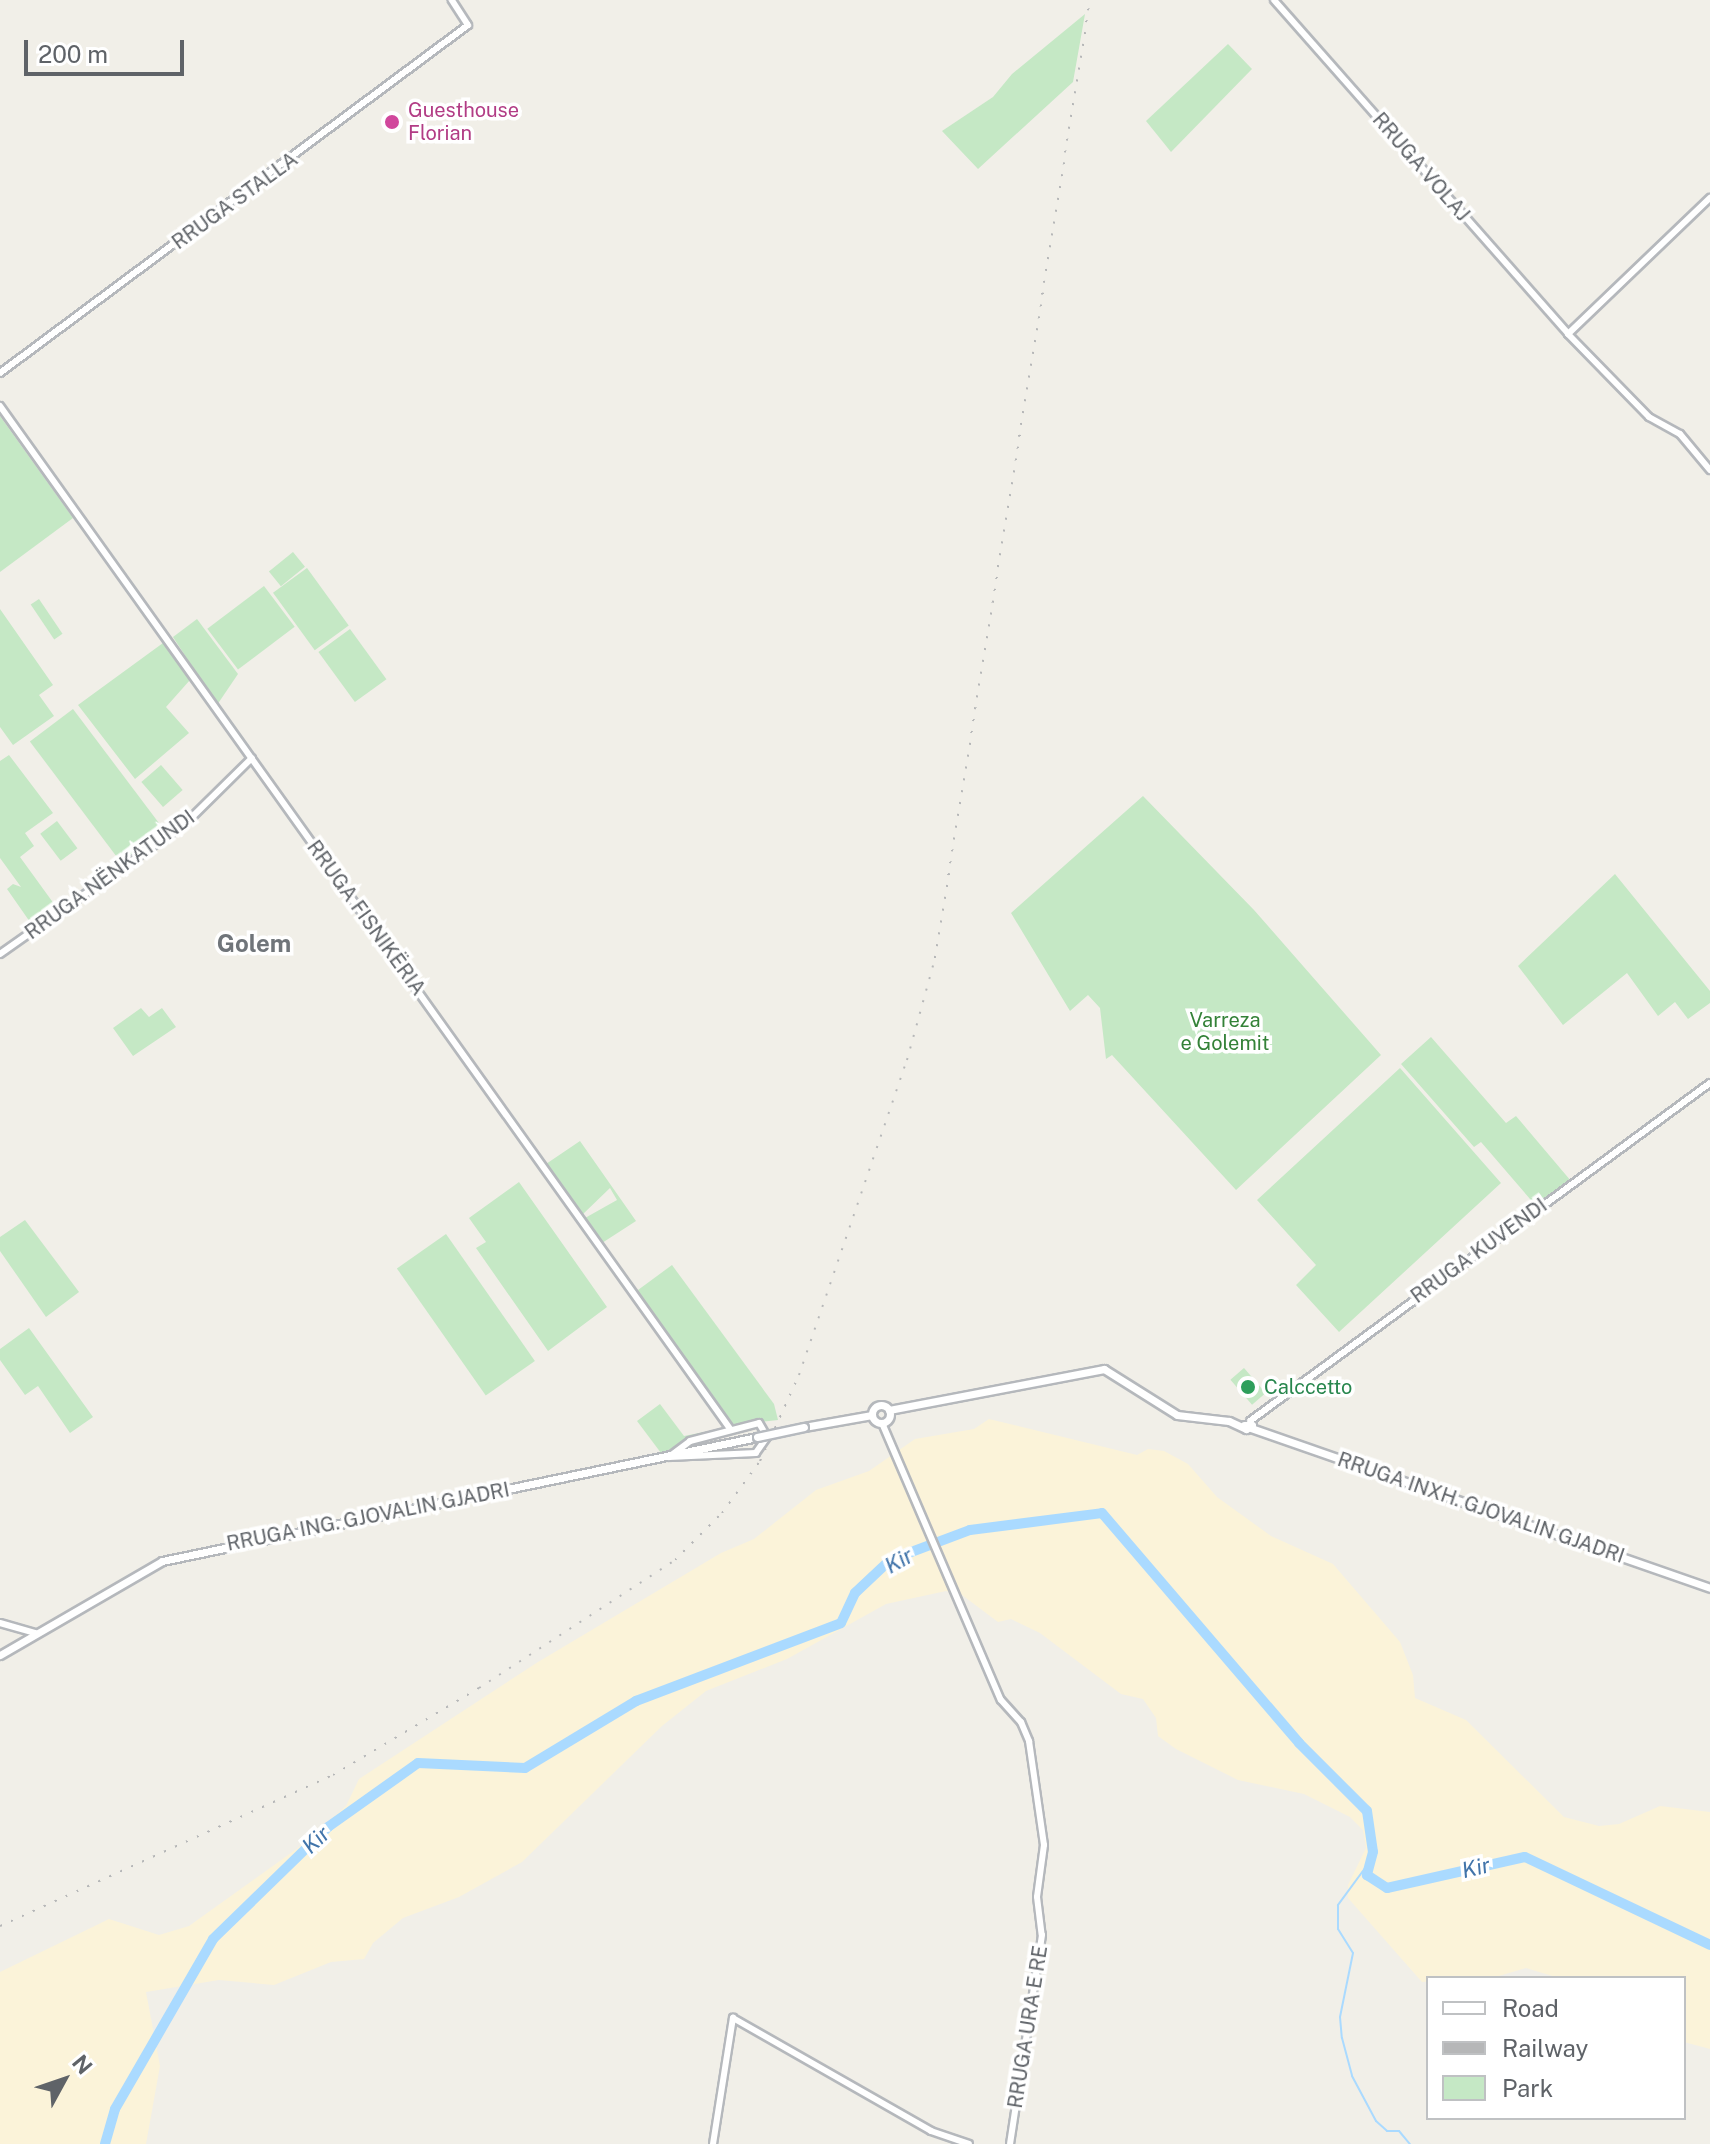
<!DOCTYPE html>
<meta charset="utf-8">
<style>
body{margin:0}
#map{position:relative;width:1710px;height:2144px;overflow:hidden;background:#f1efe8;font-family:"Public Sans",sans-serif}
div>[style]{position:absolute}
.green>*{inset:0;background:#c5e8c5;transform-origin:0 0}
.sand>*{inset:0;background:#fbf3d9}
.stream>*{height:2px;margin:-1px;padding:0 1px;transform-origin:1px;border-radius:1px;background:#aadaff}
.river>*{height:10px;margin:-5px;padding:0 5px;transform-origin:5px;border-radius:5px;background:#aadaff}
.roads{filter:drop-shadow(2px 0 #b5b8bc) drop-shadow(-2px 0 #b5b8bc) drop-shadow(0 2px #b5b8bc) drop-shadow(0 -2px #b5b8bc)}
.tertiary>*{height:6px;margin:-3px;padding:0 3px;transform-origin:3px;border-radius:3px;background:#fff}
.secondary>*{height:7px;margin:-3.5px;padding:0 3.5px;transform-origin:3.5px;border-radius:3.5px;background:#fff}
.secondary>.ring{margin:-3.5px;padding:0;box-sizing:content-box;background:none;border:7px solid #fff;border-radius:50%}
.rail>*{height:2px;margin-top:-1px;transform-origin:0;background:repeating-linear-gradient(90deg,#b6b7b8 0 2px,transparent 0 12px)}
.bridges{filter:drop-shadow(2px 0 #b6babf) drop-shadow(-2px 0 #b6babf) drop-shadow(0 2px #b6babf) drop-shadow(0 -2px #b6babf)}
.secondary-bridge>*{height:7px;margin:-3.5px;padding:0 3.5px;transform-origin:3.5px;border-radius:3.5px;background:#fff}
.dots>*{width:22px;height:22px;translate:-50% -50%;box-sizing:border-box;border:4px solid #fff;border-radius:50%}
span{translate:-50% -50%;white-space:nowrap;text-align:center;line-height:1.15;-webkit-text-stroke:7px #fff;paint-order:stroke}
.hotel-label{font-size:20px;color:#b23c85}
.left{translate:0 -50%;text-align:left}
.street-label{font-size:20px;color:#5f6368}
.park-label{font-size:20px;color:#348238}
.leisure-label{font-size:20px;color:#27864d}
.water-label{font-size:22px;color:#4174aa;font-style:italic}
.quarter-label{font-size:24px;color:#70757a;font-weight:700}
.legend{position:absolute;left:1426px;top:1976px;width:260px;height:144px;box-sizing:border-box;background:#fff;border:2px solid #bfc1c3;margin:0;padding:10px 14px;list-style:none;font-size:24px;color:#5f6368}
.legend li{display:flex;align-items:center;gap:16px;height:40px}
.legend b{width:40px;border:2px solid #bfc1c3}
.north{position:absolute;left:24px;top:2040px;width:80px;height:80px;-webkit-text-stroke:6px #fff;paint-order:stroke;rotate:50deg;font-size:22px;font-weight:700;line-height:32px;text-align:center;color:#5f6368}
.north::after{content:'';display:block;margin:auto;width:28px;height:36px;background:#5f6368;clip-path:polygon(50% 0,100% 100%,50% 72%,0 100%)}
.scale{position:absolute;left:24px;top:40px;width:160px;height:36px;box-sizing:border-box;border:4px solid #5f6368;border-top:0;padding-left:10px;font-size:24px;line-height:28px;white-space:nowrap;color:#5f6368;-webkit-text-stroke:6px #fff;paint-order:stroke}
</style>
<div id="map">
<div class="green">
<div style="clip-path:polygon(1085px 14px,1073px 82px,978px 169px,942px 131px,993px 97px,1012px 74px)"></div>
<div style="clip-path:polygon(1228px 44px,1252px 69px,1171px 152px,1146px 121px)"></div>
<div style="clip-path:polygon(0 416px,73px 518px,0 572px)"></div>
<div style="left:293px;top:552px;width:19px;height:31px;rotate:51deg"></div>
<div style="left:307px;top:568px;width:71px;height:42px;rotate:54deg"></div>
<div style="left:264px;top:586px;width:51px;height:71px;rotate:53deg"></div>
<div style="left:39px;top:599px;width:42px;height:10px;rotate:56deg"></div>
<div style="clip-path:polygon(0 609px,53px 685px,39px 695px,54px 716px,13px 745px,0 727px)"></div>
<div style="clip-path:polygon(197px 619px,238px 674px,217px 705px,173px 637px)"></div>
<div style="left:350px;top:629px;width:62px;height:39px;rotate:54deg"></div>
<div style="clip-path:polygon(163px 643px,190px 680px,166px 707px,189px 733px,135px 779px,78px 705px)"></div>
<div style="left:73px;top:709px;width:154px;height:54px;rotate:53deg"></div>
<div style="clip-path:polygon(9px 755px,53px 813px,25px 833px,34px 846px,20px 857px,57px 908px,30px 922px,7px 889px,13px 884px,21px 887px,0 858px,0 761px)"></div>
<div style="left:161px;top:765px;width:33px;height:26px;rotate:49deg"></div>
<div style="clip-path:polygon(1143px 796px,1254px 910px,1381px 1055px,1236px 1190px,1112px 1055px,1106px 1059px,1100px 1008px,1088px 995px,1070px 1011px,1011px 913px)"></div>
<div style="left:57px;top:821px;width:34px;height:21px;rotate:53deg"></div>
<div style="clip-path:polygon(1615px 874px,1710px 991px,1710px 1003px,1688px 1019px,1675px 1002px,1658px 1016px,1627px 973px,1563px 1025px,1518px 966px)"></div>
<div style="clip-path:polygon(141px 1008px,149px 1017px,162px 1008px,176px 1027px,133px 1056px,113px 1028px)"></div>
<div style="clip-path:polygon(1431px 1037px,1506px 1123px,1516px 1116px,1571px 1181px,1536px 1206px,1481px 1142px,1474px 1147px,1401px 1064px)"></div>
<div style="clip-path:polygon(1400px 1068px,1501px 1183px,1339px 1332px,1296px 1285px,1316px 1265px,1257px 1200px)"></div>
<div style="clip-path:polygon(580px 1141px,636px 1221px,602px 1243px,585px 1218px,617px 1200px,610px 1188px,582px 1215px,546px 1164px)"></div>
<div style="clip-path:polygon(519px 1182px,607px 1307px,548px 1351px,476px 1248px,486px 1242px,469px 1218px)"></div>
<div style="clip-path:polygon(25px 1220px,79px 1292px,46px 1317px,0 1251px,0 1237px)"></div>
<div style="left:446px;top:1234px;width:155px;height:60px;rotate:55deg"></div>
<div style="clip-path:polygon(672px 1265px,774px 1404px,778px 1420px,732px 1425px,640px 1298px,638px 1290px)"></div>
<div style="clip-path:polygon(29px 1328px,93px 1417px,70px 1433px,38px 1386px,25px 1395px,0 1360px,0 1349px)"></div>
<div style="left:1244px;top:1368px;width:33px;height:18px;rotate:49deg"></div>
<div style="clip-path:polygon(660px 1404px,684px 1436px,724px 1428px,661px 1453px,637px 1421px)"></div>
</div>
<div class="sand">
<div style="clip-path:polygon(989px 1419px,1137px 1455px,1148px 1449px,1164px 1451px,1188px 1464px,1217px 1497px,1271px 1536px,1333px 1564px,1400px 1642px,1413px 1675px,1415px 1698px,1466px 1720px,1564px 1817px,1599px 1826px,1619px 1824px,1660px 1806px,1710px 1812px,1710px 2049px,1684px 2042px,1684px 1978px,1559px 1978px,1526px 1968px,1492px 1978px,1422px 1982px,1348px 1898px,1348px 1885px,1366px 1848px,1363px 1830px,1350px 1817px,1304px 1794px,1238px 1780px,1176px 1749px,1158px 1736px,1156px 1718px,1143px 1699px,1121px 1694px,1040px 1633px,1011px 1619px,998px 1622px,962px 1595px,946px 1591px,886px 1604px,787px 1659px,706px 1691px,662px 1726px,522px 1862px,459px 1897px,403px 1918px,373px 1943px,364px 1959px,331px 1962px,274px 1985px,219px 1980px,146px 1992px,160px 2066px,146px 2144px,0 2144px,0 1972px,109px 1919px,159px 1935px,189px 1926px,302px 1845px,346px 1806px,359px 1779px,538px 1662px,721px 1553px,754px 1539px,816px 1490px,869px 1471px,915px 1439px,974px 1429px)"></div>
</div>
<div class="stream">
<div style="left:1371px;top:1860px;width:56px;rotate:126.3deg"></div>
<div style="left:1338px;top:1905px;width:24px;rotate:90deg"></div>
<div style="left:1338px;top:1929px;width:28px;rotate:58deg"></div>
<div style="left:1353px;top:1953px;width:65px;rotate:101.5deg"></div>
<div style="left:1340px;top:2017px;width:21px;rotate:85deg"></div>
<div style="left:1342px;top:2038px;width:39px;rotate:75deg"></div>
<div style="left:1352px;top:2076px;width:51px;rotate:61.9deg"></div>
<div style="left:1376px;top:2121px;width:15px;rotate:42deg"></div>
<div style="left:1387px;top:2131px;width:12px"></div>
<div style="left:1399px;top:2131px;width:17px;rotate:50deg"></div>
</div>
<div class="river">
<div style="left:105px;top:2144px;width:36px;rotate:-74deg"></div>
<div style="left:115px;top:2109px;width:196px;rotate:-60deg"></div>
<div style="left:213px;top:1939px;width:161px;rotate:-44.2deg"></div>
<div style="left:328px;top:1827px;width:110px;rotate:-35.4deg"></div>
<div style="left:418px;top:1763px;width:107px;rotate:2.7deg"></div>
<div style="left:525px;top:1768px;width:130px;rotate:-31.1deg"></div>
<div style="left:636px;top:1701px;width:219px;rotate:-20.8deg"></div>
<div style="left:841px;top:1623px;width:33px;rotate:-65deg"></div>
<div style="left:855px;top:1593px;width:48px;rotate:-43.3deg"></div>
<div style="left:890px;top:1560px;width:85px;rotate:-20.6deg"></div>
<div style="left:970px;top:1530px;width:133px;rotate:-7.3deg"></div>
<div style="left:1102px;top:1513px;width:303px;rotate:49.4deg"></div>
<div style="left:1299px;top:1743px;width:96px;rotate:45deg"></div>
<div style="left:1367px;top:1811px;width:41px;rotate:81.7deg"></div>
<div style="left:1373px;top:1852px;width:24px;rotate:105deg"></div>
<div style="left:1367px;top:1875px;width:24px;rotate:33deg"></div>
<div style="left:1387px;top:1888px;width:141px;rotate:-12.7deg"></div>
<div style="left:1525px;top:1857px;width:205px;rotate:25.4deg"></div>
</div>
<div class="roads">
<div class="tertiary">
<div style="left:1274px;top:0;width:445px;rotate:48.6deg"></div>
<div style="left:1568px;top:334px;width:116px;rotate:45.7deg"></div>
<div style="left:1649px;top:417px;width:35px;rotate:29deg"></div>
<div style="left:1680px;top:434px;width:47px;rotate:50.2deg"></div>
<div style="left:1568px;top:334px;width:197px;rotate:-43.8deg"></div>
<div style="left:0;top:373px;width:583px;rotate:-36.63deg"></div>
<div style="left:468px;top:25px;width:30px;rotate:-123deg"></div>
<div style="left:0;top:406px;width:1258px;rotate:54.48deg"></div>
<div style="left:0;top:954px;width:229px;rotate:-35.2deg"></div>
<div style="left:187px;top:822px;width:91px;rotate:-44.6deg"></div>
<div style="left:1250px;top:1421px;width:571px;rotate:-36.31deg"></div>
<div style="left:759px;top:1423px;width:16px;rotate:60deg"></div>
<div style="left:767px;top:1437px;width:19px;rotate:125deg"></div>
<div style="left:756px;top:1453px;width:87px;rotate:177.4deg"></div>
<div style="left:669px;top:1457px;width:26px;rotate:-37deg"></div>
<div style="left:690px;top:1441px;width:71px;rotate:-14.6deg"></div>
<div style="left:882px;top:1423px;width:301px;rotate:66.8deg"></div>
<div style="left:1001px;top:1700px;width:30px;rotate:48deg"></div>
<div style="left:1021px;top:1722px;width:21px;rotate:67deg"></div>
<div style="left:1029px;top:1741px;width:105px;rotate:81.8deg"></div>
<div style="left:1044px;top:1845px;width:52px;rotate:97.7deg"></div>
<div style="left:1037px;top:1897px;width:38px;rotate:83deg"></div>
<div style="left:1042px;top:1935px;width:211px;rotate:98.7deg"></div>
<div style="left:0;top:1623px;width:37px;rotate:16deg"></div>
<div style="left:713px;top:2144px;width:128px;rotate:-81deg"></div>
<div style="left:733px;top:2018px;width:228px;rotate:29.7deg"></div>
<div style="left:931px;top:2131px;width:40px;rotate:18.9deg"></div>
</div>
<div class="secondary">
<div class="ring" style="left:872px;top:1405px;width:11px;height:11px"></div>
<div style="left:889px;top:1410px;width:219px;rotate:-10.8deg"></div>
<div style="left:1104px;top:1369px;width:86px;rotate:32.2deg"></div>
<div style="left:1177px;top:1415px;width:52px;rotate:6.6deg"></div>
<div style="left:1229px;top:1421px;width:19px;rotate:25deg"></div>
<div style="left:1246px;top:1429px;width:7px;rotate:-34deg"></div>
<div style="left:1252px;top:1425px;width:8px;rotate:180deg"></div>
<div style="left:804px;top:1427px;width:69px;rotate:-10deg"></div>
<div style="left:1251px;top:1428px;width:486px;rotate:19.2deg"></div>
<div style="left:0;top:1655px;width:187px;rotate:-30.1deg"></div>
<div style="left:162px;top:1561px;width:608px;rotate:-11.77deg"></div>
</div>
</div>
<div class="rail">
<div style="left:0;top:1926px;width:366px;rotate:-24.4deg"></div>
<div style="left:333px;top:1775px;width:170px;rotate:-30.8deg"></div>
<div style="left:479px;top:1688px;width:234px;rotate:-33.1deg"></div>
<div style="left:675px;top:1560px;width:66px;rotate:-45deg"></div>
<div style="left:722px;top:1513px;width:64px;rotate:-53.8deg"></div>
<div style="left:760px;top:1461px;width:94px;rotate:-65.6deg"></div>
<div style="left:799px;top:1375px;width:333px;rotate:-71.1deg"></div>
<div style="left:907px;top:1060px;width:106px;rotate:-74.6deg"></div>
<div style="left:935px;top:958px;width:970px;rotate:-80.81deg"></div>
</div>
<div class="bridges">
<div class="secondary-bridge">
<div style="left:757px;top:1437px;width:48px;rotate:-12deg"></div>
</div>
</div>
<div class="dots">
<div style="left:392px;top:122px;background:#d1479c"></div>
<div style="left:1248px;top:1387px;background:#2e9e5b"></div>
</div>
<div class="hotel-label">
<span class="left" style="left:408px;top:122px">Guesthouse<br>Florian</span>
</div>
<div class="street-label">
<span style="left:1421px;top:167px;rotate:49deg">RRUGA VOLAJ</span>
<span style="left:235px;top:201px;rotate:-36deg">RRUGA STALLA</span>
<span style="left:110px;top:875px;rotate:-36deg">RRUGA NËNKATUNDI</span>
<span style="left:366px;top:918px;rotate:54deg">RRUGA FISNIKËRIA</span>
<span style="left:1479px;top:1251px;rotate:-36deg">RRUGA KUVENDI</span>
<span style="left:1481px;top:1508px;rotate:19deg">RRUGA INXH. GJOVALIN GJADRI</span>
<span style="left:368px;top:1517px;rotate:-11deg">RRUGA ING. GJOVALIN GJADRI</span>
<span style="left:1028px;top:2027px;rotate:-81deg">RRUGA URA E RE</span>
</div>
<div class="park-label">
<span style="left:1225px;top:1032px">Varreza<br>e Golemit</span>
</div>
<div class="leisure-label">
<span class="left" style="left:1264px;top:1387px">Calccetto</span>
</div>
<div class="water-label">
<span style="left:899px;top:1561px;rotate:-29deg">Kir</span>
<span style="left:316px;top:1840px;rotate:-43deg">Kir</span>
<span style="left:1476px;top:1868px;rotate:-13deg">Kir</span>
</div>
<div class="quarter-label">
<span style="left:254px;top:944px">Golem</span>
</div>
<ul class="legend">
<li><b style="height:10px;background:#fff"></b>Road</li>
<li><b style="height:10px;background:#b6b7b8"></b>Railway</li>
<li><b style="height:22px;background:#c5e8c5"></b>Park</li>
</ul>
<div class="north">N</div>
<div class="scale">200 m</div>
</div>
